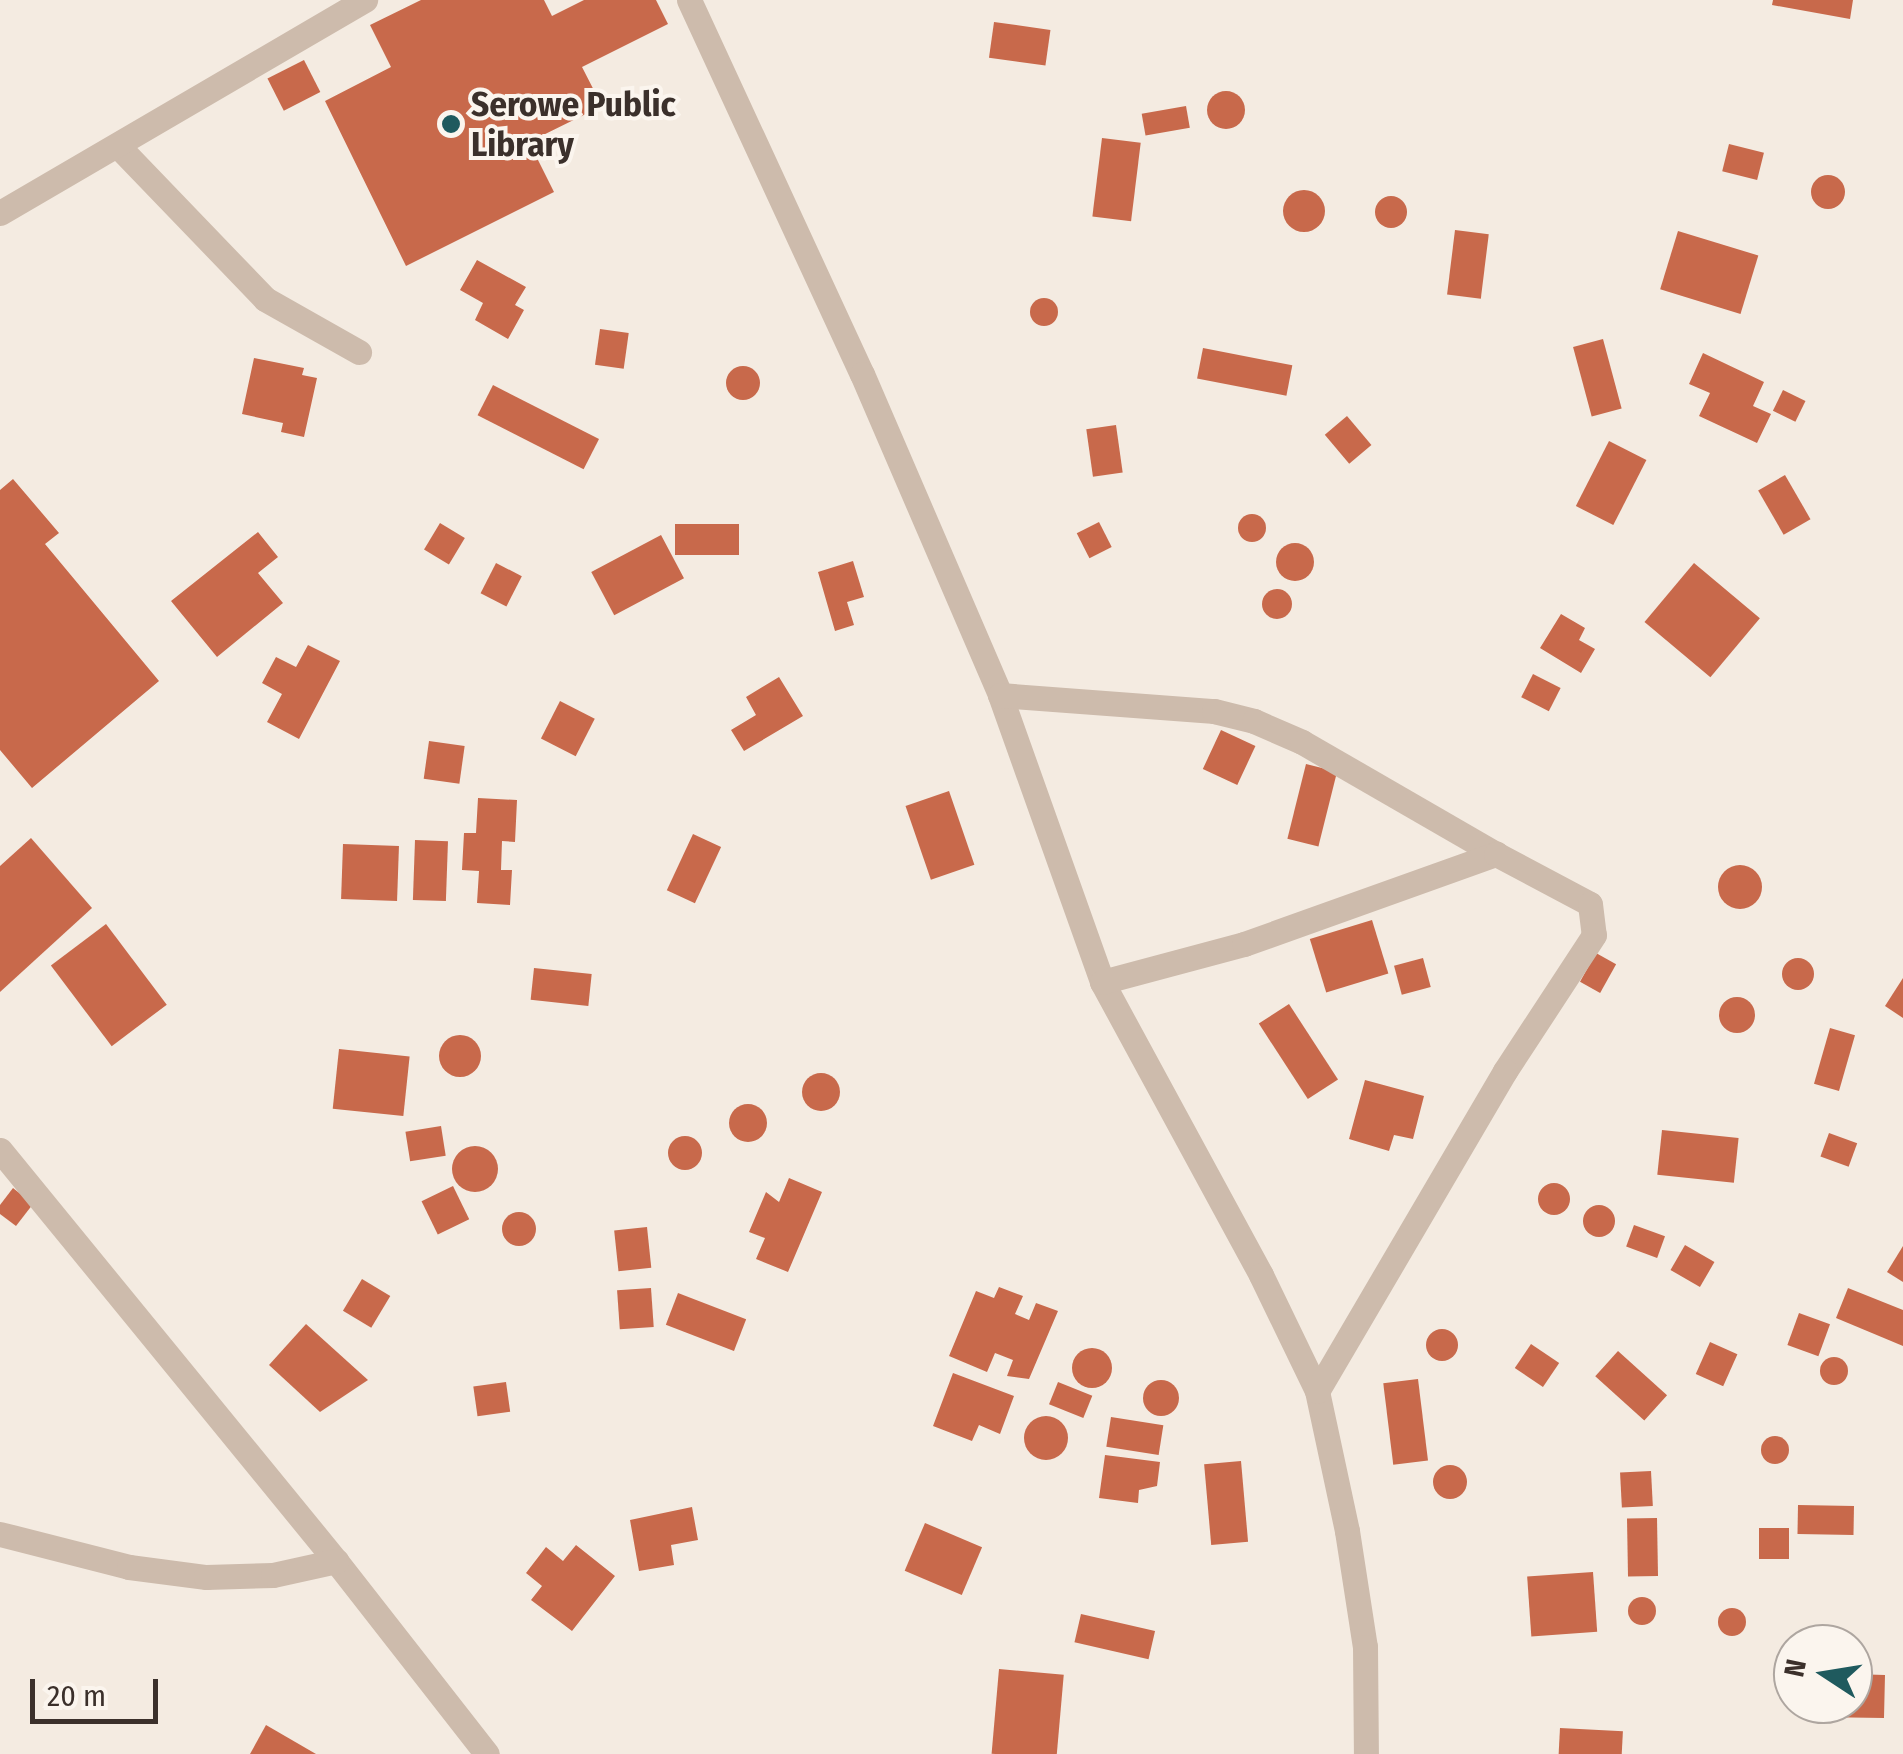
<!DOCTYPE html>
<style>
body{margin:0}
#map{position:relative;width:1903px;height:1754px;overflow:hidden;background:#f4ebe1;font-family:"Fira Sans Condensed",sans-serif}
div>[style]{position:absolute}
.building>*{inset:0;background:#c8694b;transform-origin:0 0}
.round{border-radius:50%}
.minor>*{height:25px;margin:-12.5px;padding:0 12.5px;transform-origin:12.5px;border-radius:12.5px;background:#cdbbac}
.dots>*{width:28px;height:28px;translate:-50% -50%;box-sizing:border-box;border:5px solid #fbf5ee;border-radius:50%}
span{translate:-50% -50%;white-space:nowrap;text-align:center;line-height:1.15;-webkit-text-stroke:8px #fbf5ee;paint-order:stroke}
.poi-label{font-size:35px;color:#3b302b;font-weight:700}
.left{translate:0 -50%;text-align:left}
.north{position:absolute;left:1773px;top:1624px;width:100px;height:100px;box-sizing:border-box;background:#fbf5ee;border:2px solid #aea6a0;border-radius:50%;rotate:282deg;font-size:28px;font-weight:700;line-height:40px;text-align:center;color:#3b302b}
.north::after{content:'';display:block;margin:auto;width:35px;height:45px;background:#1f5a5e;clip-path:polygon(50% 0,100% 100%,50% 72%,0 100%)}
.scale{position:absolute;left:30px;top:1679px;width:128px;height:45px;box-sizing:border-box;border:5px solid #3b302b;border-top:0;padding-left:12px;font-size:30px;line-height:35px;white-space:nowrap;color:#3b302b;-webkit-text-stroke:8px #fbf5ee;paint-order:stroke}
</style>
<div id="map">
<div class="building">
<div style="clip-path:polygon(421px 0,544px 0,552px 16px,584px 0,656px 0,668px 24px,582px 67px,602px 106px,529px 142px,554px 192px,406px 266px,325px 101px,391px 67px,370px 25px)"></div>
<div style="clip-path:polygon(1773px 0,1853px 0,1850px 19px,1772px 5px)"></div>
<div style="left:994px;top:22px;width:57px;height:36px;rotate:8deg"></div>
<div style="left:304px;top:60px;width:36px;height:41px;rotate:63deg"></div>
<div class="round" style="left:1207px;top:91px;width:38px;height:38px"></div>
<div style="left:1186px;top:106px;width:22px;height:45px;rotate:80deg"></div>
<div style="left:1102px;top:138px;width:39px;height:79px;rotate:7deg"></div>
<div style="left:1729px;top:144px;width:36px;height:28px;rotate:14deg"></div>
<div class="round" style="left:1811px;top:175px;width:34px;height:34px"></div>
<div class="round" style="left:1283px;top:190px;width:42px;height:42px"></div>
<div class="round" style="left:1375px;top:196px;width:32px;height:32px"></div>
<div style="left:1455px;top:230px;width:34px;height:65px;rotate:7deg"></div>
<div style="left:1678px;top:231px;width:84px;height:61px;rotate:17deg"></div>
<div style="clip-path:polygon(477px 260px,526px 287px,515px 305px,524px 310px,508px 339px,475px 320px,483px 303px,460px 290px)"></div>
<div class="round" style="left:1030px;top:298px;width:28px;height:28px"></div>
<div style="left:600px;top:329px;width:29px;height:36px;rotate:8deg"></div>
<div style="left:1603px;top:339px;width:72px;height:31px;rotate:75deg"></div>
<div style="left:1203px;top:348px;width:91px;height:31px;rotate:11deg"></div>
<div style="clip-path:polygon(1703px 353px,1764px 382px,1753px 406px,1771px 414px,1757px 443px,1699px 416px,1710px 393px,1689px 384px)"></div>
<div style="clip-path:polygon(254px 358px,304px 368px,302px 375px,317px 378px,304px 437px,281px 432px,283px 423px,242px 414px)"></div>
<div class="round" style="left:726px;top:366px;width:34px;height:34px"></div>
<div style="left:493px;top:385px;width:119px;height:34px;rotate:27deg"></div>
<div style="left:1783px;top:390px;width:25px;height:23px;rotate:26deg"></div>
<div style="left:1347px;top:416px;width:38px;height:29px;rotate:50deg"></div>
<div style="left:1116px;top:425px;width:48px;height:30px;rotate:82deg"></div>
<div style="left:1609px;top:441px;width:42px;height:73px;rotate:27deg"></div>
<div style="left:1785px;top:475px;width:51px;height:31px;rotate:60deg"></div>
<div style="clip-path:polygon(13px 479px,59px 533px,45px 544px,159px 681px,32px 788px,0 750px,0 490px)"></div>
<div class="round" style="left:1238px;top:514px;width:28px;height:28px"></div>
<div style="left:1099px;top:522px;width:28px;height:25px;rotate:63deg"></div>
<div style="left:440px;top:523px;width:29px;height:31px;rotate:31deg"></div>
<div style="left:739px;top:524px;width:31px;height:64px;rotate:90deg"></div>
<div style="clip-path:polygon(258px 532px,278px 557px,258px 573px,283px 603px,217px 657px,171px 601px)"></div>
<div style="left:661px;top:535px;width:49px;height:79px;rotate:62deg"></div>
<div class="round" style="left:1276px;top:543px;width:38px;height:38px"></div>
<div style="clip-path:polygon(853px 561px,864px 597px,847px 602px,854px 625px,835px 631px,818px 572px)"></div>
<div style="left:496px;top:563px;width:29px;height:34px;rotate:27deg"></div>
<div style="left:1694px;top:563px;width:86px;height:77px;rotate:40deg"></div>
<div class="round" style="left:1262px;top:589px;width:30px;height:30px"></div>
<div style="clip-path:polygon(1561px 614px,1585px 628px,1579px 640px,1595px 649px,1581px 673px,1540px 648px)"></div>
<div style="clip-path:polygon(308px 645px,340px 661px,299px 739px,267px 722px,282px 694px,262px 683px,276px 657px,296px 667px)"></div>
<div style="left:1533px;top:674px;width:31px;height:26px;rotate:27deg"></div>
<div style="clip-path:polygon(779px 677px,803px 716px,744px 751px,731px 730px,756px 715px,746px 697px)"></div>
<div style="left:560px;top:701px;width:39px;height:42px;rotate:27deg"></div>
<div style="left:1221px;top:730px;width:38px;height:43px;rotate:25deg"></div>
<div style="left:429px;top:741px;width:36px;height:38px;rotate:8deg"></div>
<div style="left:1306px;top:764px;width:32px;height:77px;rotate:14deg"></div>
<div style="left:949px;top:791px;width:78px;height:46px;rotate:71deg"></div>
<div style="clip-path:polygon(478px 798px,517px 800px,515px 842px,502px 841px,501px 870px,512px 870px,510px 905px,477px 903px,479px 871px,462px 870px,464px 833px,476px 833px)"></div>
<div style="left:693px;top:834px;width:31px;height:62px;rotate:25deg"></div>
<div style="clip-path:polygon(31px 838px,92px 908px,0 992px,0 866px)"></div>
<div style="left:415px;top:840px;width:33px;height:60px;rotate:2deg"></div>
<div style="left:343px;top:844px;width:56px;height:55px;rotate:2deg"></div>
<div class="round" style="left:1718px;top:865px;width:44px;height:44px"></div>
<div style="left:1372px;top:920px;width:56px;height:65px;rotate:73deg"></div>
<div style="left:106px;top:924px;width:101px;height:69px;rotate:53deg"></div>
<div style="left:1596px;top:953px;width:23px;height:33px;rotate:29deg"></div>
<div class="round" style="left:1782px;top:958px;width:32px;height:32px"></div>
<div style="left:1423px;top:958px;width:30px;height:30px;rotate:75deg"></div>
<div style="left:534px;top:968px;width:58px;height:32px;rotate:6deg"></div>
<div style="clip-path:polygon(1903px 978px,1903px 1018px,1885px 1006px)"></div>
<div class="round" style="left:1719px;top:997px;width:36px;height:36px"></div>
<div style="left:1289px;top:1004px;width:90px;height:36px;rotate:57deg"></div>
<div style="left:1830px;top:1028px;width:26px;height:58px;rotate:16deg"></div>
<div class="round" style="left:439px;top:1035px;width:42px;height:42px"></div>
<div style="left:339px;top:1049px;width:71px;height:60px;rotate:6deg"></div>
<div class="round" style="left:802px;top:1073px;width:38px;height:38px"></div>
<div style="clip-path:polygon(1365px 1080px,1424px 1096px,1413px 1139px,1394px 1135px,1389px 1151px,1349px 1139px)"></div>
<div class="round" style="left:729px;top:1104px;width:38px;height:38px"></div>
<div style="left:441px;top:1126px;width:30px;height:36px;rotate:81deg"></div>
<div style="left:1662px;top:1130px;width:77px;height:45px;rotate:6deg"></div>
<div style="left:1829px;top:1133px;width:30px;height:25px;rotate:20deg"></div>
<div class="round" style="left:668px;top:1136px;width:34px;height:34px"></div>
<div class="round" style="left:452px;top:1146px;width:46px;height:46px"></div>
<div style="clip-path:polygon(789px 1178px,822px 1192px,788px 1272px,756px 1259px,765px 1238px,749px 1232px,766px 1192px,779px 1202px)"></div>
<div class="round" style="left:1538px;top:1183px;width:32px;height:32px"></div>
<div style="left:453px;top:1186px;width:37px;height:35px;rotate:64deg"></div>
<div style="clip-path:polygon(13px 1188px,33px 1204px,16px 1226px,0 1214px,0 1205px)"></div>
<div class="round" style="left:1583px;top:1205px;width:32px;height:32px"></div>
<div class="round" style="left:502px;top:1212px;width:34px;height:34px"></div>
<div style="left:1634px;top:1225px;width:33px;height:23px;rotate:20deg"></div>
<div style="left:647px;top:1227px;width:41px;height:33px;rotate:84deg"></div>
<div style="left:1685px;top:1245px;width:34px;height:29px;rotate:30deg"></div>
<div style="clip-path:polygon(1903px 1246px,1903px 1282px,1887px 1272px)"></div>
<div style="left:362px;top:1279px;width:33px;height:37px;rotate:31deg"></div>
<div style="clip-path:polygon(999px 1287px,1023px 1296px,1015px 1314px,1029px 1320px,1036px 1303px,1058px 1311px,1029px 1379px,1007px 1376px,1013px 1360px,995px 1353px,987px 1372px,949px 1356px,976px 1291px,994px 1298px)"></div>
<div style="left:651px;top:1288px;width:39px;height:34px;rotate:86deg"></div>
<div style="clip-path:polygon(1848px 1288px,1903px 1310px,1903px 1346px,1836px 1318px)"></div>
<div style="left:678px;top:1293px;width:73px;height:34px;rotate:21deg"></div>
<div style="left:1799px;top:1313px;width:33px;height:34px;rotate:20deg"></div>
<div style="clip-path:polygon(306px 1324px,368px 1380px,320px 1412px,269px 1365px)"></div>
<div class="round" style="left:1426px;top:1329px;width:32px;height:32px"></div>
<div style="left:1710px;top:1342px;width:30px;height:35px;rotate:24deg"></div>
<div style="left:1531px;top:1344px;width:34px;height:29px;rotate:34deg"></div>
<div class="round" style="left:1072px;top:1348px;width:40px;height:40px"></div>
<div style="left:1618px;top:1351px;width:66px;height:34px;rotate:42deg"></div>
<div class="round" style="left:1820px;top:1357px;width:28px;height:28px"></div>
<div style="clip-path:polygon(953px 1373px,1014px 1396px,1000px 1434px,979px 1425px,972px 1441px,933px 1426px)"></div>
<div style="left:1418px;top:1379px;width:82px;height:35px;rotate:83deg"></div>
<div class="round" style="left:1143px;top:1380px;width:36px;height:36px"></div>
<div style="left:506px;top:1382px;width:30px;height:33px;rotate:82deg"></div>
<div style="left:1058px;top:1382px;width:37px;height:24px;rotate:22deg"></div>
<div class="round" style="left:1024px;top:1416px;width:44px;height:44px"></div>
<div style="left:1111px;top:1417px;width:53px;height:30px;rotate:9deg"></div>
<div class="round" style="left:1761px;top:1436px;width:28px;height:28px"></div>
<div style="clip-path:polygon(1105px 1455px,1160px 1462px,1157px 1486px,1139px 1490px,1138px 1503px,1099px 1498px)"></div>
<div style="left:1241px;top:1461px;width:81px;height:37px;rotate:85deg"></div>
<div class="round" style="left:1433px;top:1465px;width:34px;height:34px"></div>
<div style="left:1651px;top:1471px;width:35px;height:31px;rotate:87deg"></div>
<div style="left:1798px;top:1505px;width:56px;height:29px;rotate:1deg"></div>
<div style="clip-path:polygon(692px 1507px,698px 1540px,671px 1545px,674px 1565px,639px 1571px,630px 1520px)"></div>
<div style="left:1657px;top:1518px;width:58px;height:30px;rotate:89deg"></div>
<div style="left:925px;top:1523px;width:62px;height:52px;rotate:23deg"></div>
<div style="left:1789px;top:1528px;width:31px;height:30px;rotate:90deg"></div>
<div style="clip-path:polygon(576px 1545px,615px 1576px,572px 1631px,531px 1600px,542px 1586px,526px 1573px,546px 1547px,563px 1561px)"></div>
<div style="left:1593px;top:1572px;width:60px;height:66px;rotate:86deg"></div>
<div class="round" style="left:1628px;top:1597px;width:28px;height:28px"></div>
<div class="round" style="left:1718px;top:1608px;width:28px;height:28px"></div>
<div style="left:1081px;top:1614px;width:76px;height:29px;rotate:13deg"></div>
<div style="left:999px;top:1669px;width:65px;height:85px;rotate:5deg"></div>
<div style="clip-path:polygon(1853px 1674px,1885px 1675px,1884px 1718px,1817px 1717px,1818px 1704px,1853px 1704px)"></div>
<div style="clip-path:polygon(266px 1725px,316px 1754px,250px 1754px)"></div>
<div style="left:1560px;top:1728px;width:63px;height:26px;rotate:3deg"></div>
</div>
<div class="minor">
<div style="left:689px;top:0;width:412px;rotate:65.2deg"></div>
<div style="left:862px;top:374px;width:349px;rotate:66.7deg"></div>
<div style="left:1000px;top:695px;width:305px;rotate:70.4deg"></div>
<div style="left:1102px;top:982px;width:333px;rotate:61.5deg"></div>
<div style="left:1261px;top:1275px;width:129px;rotate:64.2deg"></div>
<div style="left:1317px;top:1391px;width:143px;rotate:77.9deg"></div>
<div style="left:1347px;top:1531px;width:117px;rotate:81.2deg"></div>
<div style="left:1365px;top:1647px;width:107px;rotate:89.5deg"></div>
<div style="left:118px;top:146px;width:212px;rotate:46.1deg"></div>
<div style="left:265px;top:299px;width:108px;rotate:29.4deg"></div>
<div style="left:0;top:213px;width:423px;rotate:-30.3deg"></div>
<div style="left:1000px;top:695px;width:215px;rotate:4.3deg"></div>
<div style="left:1214px;top:711px;width:41px;rotate:14deg"></div>
<div style="left:1254px;top:721px;width:52px;rotate:23.6deg"></div>
<div style="left:1302px;top:742px;width:224px;rotate:30deg"></div>
<div style="left:1102px;top:982px;width:147px;rotate:-15deg"></div>
<div style="left:1244px;top:944px;width:268px;rotate:-19.7deg"></div>
<div style="left:1496px;top:854px;width:106px;rotate:28deg"></div>
<div style="left:1590px;top:904px;width:31px;rotate:83deg"></div>
<div style="left:1594px;top:935px;width:163px;rotate:123.2deg"></div>
<div style="left:1505px;top:1071px;width:371px;rotate:120.4deg"></div>
<div style="left:0;top:1150px;width:531px;rotate:50.73deg"></div>
<div style="left:336px;top:1561px;width:245px;rotate:52deg"></div>
<div style="left:0;top:1534px;width:133px;rotate:14.3deg"></div>
<div style="left:129px;top:1567px;width:78px;rotate:7.4deg"></div>
<div style="left:206px;top:1577px;width:67px;rotate:-1.7deg"></div>
<div style="left:273px;top:1575px;width:65px;rotate:-12.5deg"></div>
</div>
<div class="dots">
<div style="left:451px;top:124px;background:#1f5a5e"></div>
</div>
<div class="poi-label">
<span class="left" style="left:471px;top:124px">Serowe Public<br>Library</span>
</div>
<div class="north">N</div>
<div class="scale">20 m</div>
</div>
